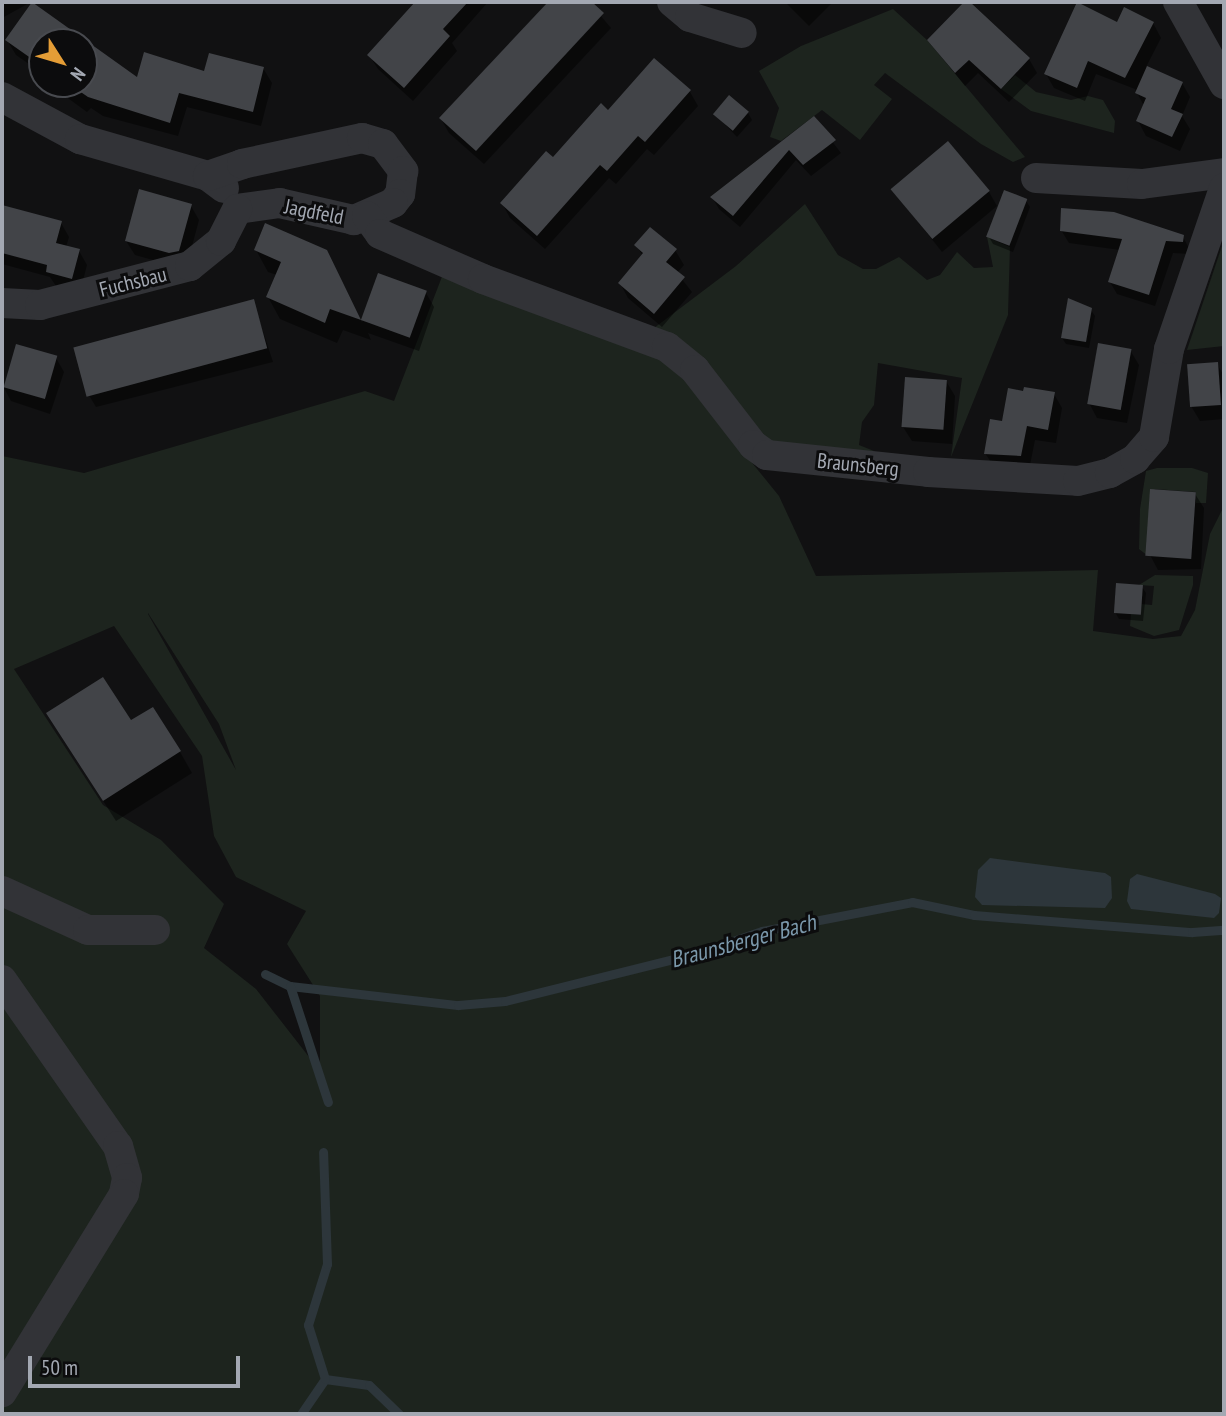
<!DOCTYPE html>
<style>
body{margin:0}
#map{position:relative;width:1226px;height:1416px;overflow:hidden;background:#111112;font-family:"PT Sans Narrow",sans-serif}
div>[style]{position:absolute}
.green>*{inset:0;background:#1d241e}
.water>*{inset:0;background:#2d363b}
.shadow>*{inset:0;background:#0007}
.stream>*{height:9px;margin:-4.5px;padding:0 4.5px;transform-origin:4.5px;border-radius:4.5px;background:#2d363b}
.building>*{inset:0;background:#424448;transform-origin:0 0}
.minor>*{height:30px;margin:-15px;padding:0 15px;transform-origin:15px;border-radius:15px;background:#323337}
span{translate:-50% -50%;white-space:nowrap;text-align:center;line-height:1.15;-webkit-text-stroke:6px #0c0c0d;paint-order:stroke}
.street-label{font-size:21px;color:#a3a8b2}
.water-label{font-size:23px;color:#7b98ab;font-style:italic}
.frame{position:absolute;inset:0;border:4px solid #a3a8b2;pointer-events:none}
.north{position:absolute;left:28px;top:28px;width:70px;height:70px;box-sizing:border-box;background:#0c0c0d;border:2px solid #484a4f;border-radius:50%;rotate:127deg;font-size:19px;font-weight:700;line-height:28px;text-align:center;color:#a3a8b2}
.north::after{content:'';display:block;margin:auto;width:24px;height:32px;background:#e49d36;clip-path:polygon(50% 0,100% 100%,50% 72%,0 100%)}
.scale{position:absolute;left:28px;top:1356px;width:212px;height:32px;box-sizing:border-box;border:4px solid #a3a8b2;border-top:0;padding-left:9px;font-size:21px;line-height:24px;white-space:nowrap;color:#a3a8b2;-webkit-text-stroke:5px #0c0c0d;paint-order:stroke}
</style>
<div id="map">
<div class="green">
<div style="clip-path:polygon(893px 9px,927px 40px,1025px 157px,1013px 162px,981px 144px,885px 73px,874px 85px,892px 99px,860px 140px,822px 110px,781px 141px,770px 137px,779px 108px,759px 71px,801px 46px)"></div>
<div style="clip-path:polygon(1015px 75px,1036px 92px,1071px 100px,1088px 96px,1103px 100px,1115px 121px,1114px 133px,1031px 111px,1001px 89px)"></div>
<div style="clip-path:polygon(805px 204px,838px 255px,863px 269px,876px 269px,899px 257px,927px 280px,940px 275px,957px 252px,974px 268px,993px 267px,987px 237px,1010px 247px,1008px 315px,951px 457px,962px 378px,878px 363px,874px 405px,862px 422px,859px 445px,874px 451px,803px 451px,774px 446px,654px 328px,736px 266px)"></div>
<div style="clip-path:polygon(1223px 243px,1224px 346px,1187px 350px)"></div>
<div style="clip-path:polygon(evenodd,443px 274px,640px 349px,674px 367px,779px 496px,816px 576px,1098px 570px,1093px 631px,1153px 639px,1181px 636px,1195px 610px,1210px 534px,1224px 506px,1224px 1414px,2px 1414px,2px 456px,84px 473px,365px 391px,394px 401px,443px 274px,148px 613px,219px 724px,236px 770px,148px 614px,148px 613px,443px 274px,114px 626px,202px 756px,214px 836px,236px 877px,306px 911px,287px 944px,320px 996px,320px 1071px,256px 989px,204px 948px,224px 904px,161px 840px,103px 805px,14px 669px,114px 626px)"></div>
<div style="clip-path:polygon(1157px 468px,1192px 468px,1208px 473px,1206px 503px,1196px 503px,1196px 492px,1155px 489px,1150px 495px,1148px 556px,1139px 549px,1140px 509px,1146px 471px)"></div>
<div style="clip-path:polygon(1155px 575px,1193px 576px,1193px 585px,1179px 630px,1154px 636px,1130px 626px,1131px 614px,1140px 615px,1141px 604px,1152px 605px,1154px 586px,1139px 585px)"></div>
</div>
<div class="water">
<div style="clip-path:polygon(990px 858px,1105px 873px,1111px 877px,1112px 898px,1105px 908px,982px 905px,975px 897px,978px 870px)"></div>
<div style="clip-path:polygon(1137px 874px,1215px 894px,1221px 898px,1219px 913px,1214px 918px,1131px 909px,1127px 901px,1130px 879px)"></div>
</div>
<div class="shadow">
<div style="clip-path:polygon(2px 2px,31px 2px,2px 18px)"></div>
<div style="clip-path:polygon(417px 2px,488px 2px,452px 43px,457px 51px,413px 101px,378px 69px,369px 55px)"></div>
<div style="clip-path:polygon(550px 2px,589px 2px,611px 28px,484px 164px,449px 133px,441px 119px)"></div>
<div style="clip-path:polygon(785px 2px,833px 2px,809px 26px)"></div>
<div style="clip-path:polygon(967px 2px,1029px 59px,1037px 73px,1009px 102px,978px 73px,965px 86px,929px 41px)"></div>
<div style="clip-path:polygon(33px 3px,138px 80px,263px 68px,272px 83px,261px 126px,187px 107px,178px 136px,103px 116px,91px 108px,87px 112px,65px 96px,58px 84px,84px 84px,84px 42px,42px 42px,42px 73px,16px 55px,7px 40px)"></div>
<div style="clip-path:polygon(1153px 23px,1161px 38px,1146px 67px,1182px 83px,1190px 97px,1182px 116px,1190px 129px,1180px 151px,1146px 136px,1138px 121px,1144px 106px,1135px 89px,1096px 74px,1085px 101px,1054px 88px,1046px 74px,1118px 24px)"></div>
<div style="clip-path:polygon(654px 60px,690px 92px,698px 106px,654px 155px,647px 149px,616px 184px,609px 178px,545px 249px,510px 218px,502px 203px,608px 112px)"></div>
<div style="clip-path:polygon(748px 113px,752px 120px,737px 137px,715px 114px)"></div>
<div style="clip-path:polygon(814px 118px,841px 153px,811px 176px,796px 160px,740px 227px,719px 209px,712px 197px)"></div>
<div style="clip-path:polygon(893px 190px,989px 192px,997px 206px,942px 252px)"></div>
<div style="clip-path:polygon(1026px 201px,1030px 207px,1013px 252px,993px 244px,989px 237px)"></div>
<div style="clip-path:polygon(191px 206px,199px 220px,187px 265px,178px 267px,135px 255px,126px 241px)"></div>
<div style="clip-path:polygon(2px 207px,61px 223px,69px 237px,66px 247px,79px 251px,87px 265px,80px 292px,56px 286px,50px 277px,2px 264px)"></div>
<div style="clip-path:polygon(1061px 230px,1183px 237px,1190px 250px,1190px 254px,1173px 253px,1155px 306px,1117px 294px,1110px 282px,1120px 250px,1069px 243px)"></div>
<div style="clip-path:polygon(636px 245px,675px 250px,684px 265px,677px 273px,692px 292px,662px 327px,628px 298px,620px 283px,643px 256px)"></div>
<div style="clip-path:polygon(256px 250px,326px 251px,362px 322px,379px 276px,426px 293px,434px 307px,419px 351px,368px 333px,371px 340px,343px 330px,337px 343px,280px 319px,268px 297px,277px 275px,268px 272px)"></div>
<div style="clip-path:polygon(253px 301px,273px 362px,96px 407px,87px 392px)"></div>
<div style="clip-path:polygon(1091px 310px,1095px 316px,1089px 348px,1066px 344px,1062px 338px)"></div>
<div style="clip-path:polygon(1130px 350px,1139px 365px,1127px 423px,1097px 418px,1089px 403px)"></div>
<div style="clip-path:polygon(56px 358px,64px 372px,50px 414px,11px 401px,3px 386px)"></div>
<div style="clip-path:polygon(1217px 364px,1224px 376px,1224px 419px,1200px 421px,1191px 406px)"></div>
<div style="clip-path:polygon(946px 381px,955px 396px,952px 444px,912px 441px,903px 427px)"></div>
<div style="clip-path:polygon(1054px 394px,1062px 408px,1056px 443px,1035px 440px,1029px 470px,994px 467px,985px 453px,1004px 423px)"></div>
<div style="clip-path:polygon(1195px 494px,1204px 508px,1201px 569px,1158px 570px,1150px 555px)"></div>
<div style="clip-path:polygon(1142px 587px,1146px 593px,1143px 621px,1119px 619px,1115px 612px)"></div>
<div style="clip-path:polygon(131px 723px,180px 752px,192px 773px,116px 821px,61px 735px)"></div>
</div>
<div class="stream">
<div style="left:265px;top:974px;width:28px;rotate:26deg"></div>
<div style="left:290px;top:986px;width:169px;rotate:6.5deg"></div>
<div style="left:458px;top:1005px;width:47px;rotate:-4.9deg"></div>
<div style="left:505px;top:1001px;width:202px;rotate:-14deg"></div>
<div style="left:701px;top:952px;width:65px;rotate:-19deg"></div>
<div style="left:762px;top:931px;width:153px;rotate:-10.9deg"></div>
<div style="left:912px;top:902px;width:63px;rotate:11.8deg"></div>
<div style="left:974px;top:915px;width:219px;rotate:4.5deg"></div>
<div style="left:1192px;top:932px;width:32px;rotate:-4deg"></div>
<div style="left:290px;top:986px;width:122px;rotate:71.9deg"></div>
<div style="left:325px;top:1379px;width:44px;rotate:7.8deg"></div>
<div style="left:369px;top:1385px;width:42px;rotate:44deg"></div>
<div style="left:301px;top:1414px;width:42px;rotate:-55.6deg"></div>
<div style="left:325px;top:1379px;width:57px;rotate:-107.5deg"></div>
<div style="left:308px;top:1325px;width:64px;rotate:-72.7deg"></div>
<div style="left:327px;top:1264px;width:112px;rotate:-92deg"></div>
</div>
<div class="building">
<div style="clip-path:polygon(32px 2px,137px 77px,144px 52px,204px 71px,209px 53px,264px 67px,253px 112px,179px 93px,170px 123px,88px 97px,69px 84px,84px 84px,84px 42px,42px 42px,42px 66px,5px 40px)"></div>
<div style="clip-path:polygon(415px 2px,468px 2px,443px 29px,450px 36px,404px 88px,367px 55px)"></div>
<div style="clip-path:polygon(548px 2px,592px 2px,604px 13px,476px 151px,439px 118px)"></div>
<div style="clip-path:polygon(964px 2px,970px 2px,1030px 58px,1001px 89px,969px 60px,955px 73px,927px 40px)"></div>
<div style="clip-path:polygon(1077px 2px,1117px 22px,1124px 7px,1154px 22px,1125px 78px,1088px 61px,1077px 88px,1044px 74px)"></div>
<div style="clip-path:polygon(654px 58px,691px 90px,645px 142px,638px 136px,607px 171px,600px 165px,537px 236px,500px 203px,546px 151px,553px 157px,601px 103px,608px 110px)"></div>
<div style="clip-path:polygon(1147px 66px,1183px 82px,1171px 109px,1183px 114px,1172px 137px,1136px 121px,1146px 98px,1135px 93px)"></div>
<div style="left:729px;top:95px;width:26px;height:25px;rotate:40deg"></div>
<div style="clip-path:polygon(814px 116px,836px 140px,803px 165px,789px 150px,733px 216px,710px 197px)"></div>
<div style="left:948px;top:141px;width:65px;height:75px;rotate:50deg"></div>
<div style="clip-path:polygon(139px 189px,192px 204px,179px 251px,169px 253px,125px 241px)"></div>
<div style="left:1004px;top:190px;width:25px;height:50px;rotate:21deg"></div>
<div style="clip-path:polygon(2px 205px,62px 221px,56px 243px,80px 249px,72px 279px,46px 272px,47px 265px,2px 253px)"></div>
<div style="clip-path:polygon(1061px 208px,1114px 212px,1184px 235px,1183px 242px,1166px 241px,1149px 295px,1108px 282px,1122px 239px,1060px 231px)"></div>
<div style="clip-path:polygon(265px 223px,327px 250px,361px 320px,330px 309px,325px 323px,266px 297px,281px 262px,254px 250px)"></div>
<div style="clip-path:polygon(650px 227px,677px 249px,666px 262px,685px 277px,654px 314px,618px 283px,643px 253px,634px 245px)"></div>
<div style="left:378px;top:273px;width:52px;height:50px;rotate:20deg"></div>
<div style="clip-path:polygon(1068px 298px,1092px 308px,1086px 342px,1061px 338px)"></div>
<div style="left:254px;top:299px;width:51px;height:187px;rotate:75deg"></div>
<div style="left:1098px;top:343px;width:34px;height:62px;rotate:10deg"></div>
<div style="left:16px;top:344px;width:43px;height:45px;rotate:16deg"></div>
<div style="left:1218px;top:362px;width:43px;height:31px;rotate:86deg"></div>
<div style="left:905px;top:377px;width:42px;height:50px;rotate:4deg"></div>
<div style="clip-path:polygon(1024px 387px,1055px 392px,1048px 430px,1027px 426px,1021px 456px,984px 454px,990px 419px,1002px 421px,1008px 388px,1023px 391px)"></div>
<div style="left:1150px;top:489px;width:46px;height:67px;rotate:4deg"></div>
<div style="left:1116px;top:583px;width:27px;height:30px;rotate:4deg"></div>
<div style="clip-path:polygon(103px 677px,131px 720px,153px 707px,181px 751px,103px 801px,46px 713px)"></div>
</div>
<div class="minor">
<div style="left:672px;top:2px;width:23px;rotate:40deg"></div>
<div style="left:690px;top:17px;width:54px;rotate:17.1deg"></div>
<div style="left:1178px;top:2px;width:94px;rotate:60.7deg"></div>
<div style="left:2px;top:97px;width:89px;rotate:28.3deg"></div>
<div style="left:80px;top:139px;width:133px;rotate:16.1deg"></div>
<div style="left:208px;top:176px;width:20px;rotate:37deg"></div>
<div style="left:208px;top:176px;width:36px;rotate:-19deg"></div>
<div style="left:242px;top:164px;width:123px;rotate:-12.2deg"></div>
<div style="left:362px;top:138px;width:22px;rotate:16deg"></div>
<div style="left:383px;top:144px;width:34px;rotate:53deg"></div>
<div style="left:403px;top:171px;width:23px;rotate:97deg"></div>
<div style="left:400px;top:194px;width:11px;rotate:128deg"></div>
<div style="left:393px;top:203px;width:43px;rotate:156.4deg"></div>
<div style="left:354px;top:220px;width:76px;rotate:-167.1deg"></div>
<div style="left:280px;top:203px;width:43px;rotate:172.1deg"></div>
<div style="left:1036px;top:178px;width:106px;rotate:3.2deg"></div>
<div style="left:1142px;top:184px;width:83px;rotate:-7.6deg"></div>
<div style="left:367px;top:216px;width:22px;rotate:54deg"></div>
<div style="left:380px;top:234px;width:112px;rotate:23.6deg"></div>
<div style="left:483px;top:279px;width:196px;rotate:20.3deg"></div>
<div style="left:667px;top:347px;width:36px;rotate:39deg"></div>
<div style="left:695px;top:370px;width:95px;rotate:52.3deg"></div>
<div style="left:753px;top:445px;width:17px;rotate:36deg"></div>
<div style="left:767px;top:455px;width:162px;rotate:6deg"></div>
<div style="left:928px;top:472px;width:150px;rotate:3.4deg"></div>
<div style="left:1078px;top:481px;width:33px;rotate:-14deg"></div>
<div style="left:1110px;top:473px;width:29px;rotate:-29deg"></div>
<div style="left:1135px;top:459px;width:29px;rotate:-49deg"></div>
<div style="left:1154px;top:437px;width:89px;rotate:-80.3deg"></div>
<div style="left:1169px;top:349px;width:170px;rotate:-71.1deg"></div>
<div style="left:2px;top:303px;width:38px;rotate:3deg"></div>
<div style="left:40px;top:305px;width:155px;rotate:-14.6deg"></div>
<div style="left:190px;top:266px;width:40px;rotate:-39deg"></div>
<div style="left:221px;top:241px;width:36px;rotate:-63deg"></div>
<div style="left:2px;top:891px;width:94px;rotate:24.4deg"></div>
<div style="left:88px;top:930px;width:67px"></div>
<div style="left:2px;top:980px;width:203px;rotate:55.1deg"></div>
<div style="left:118px;top:1146px;width:33px;rotate:74deg"></div>
<div style="left:127px;top:1178px;width:16px;rotate:101deg"></div>
<div style="left:124px;top:1194px;width:233px;rotate:121.6deg"></div>
</div>
<div class="street-label">
<span style="left:314px;top:212px;rotate:11deg">Jagdfeld</span>
<span style="left:133px;top:282px;rotate:-14deg">Fuchsbau</span>
<span style="left:858px;top:465px;rotate:6deg">Braunsberg</span>
</div>
<div class="water-label">
<span style="left:743px;top:941px;rotate:-15deg">Braunsberger Bach</span>
</div>
<div class="frame"></div>
<div class="north">N</div>
<div class="scale">50 m</div>
</div>
